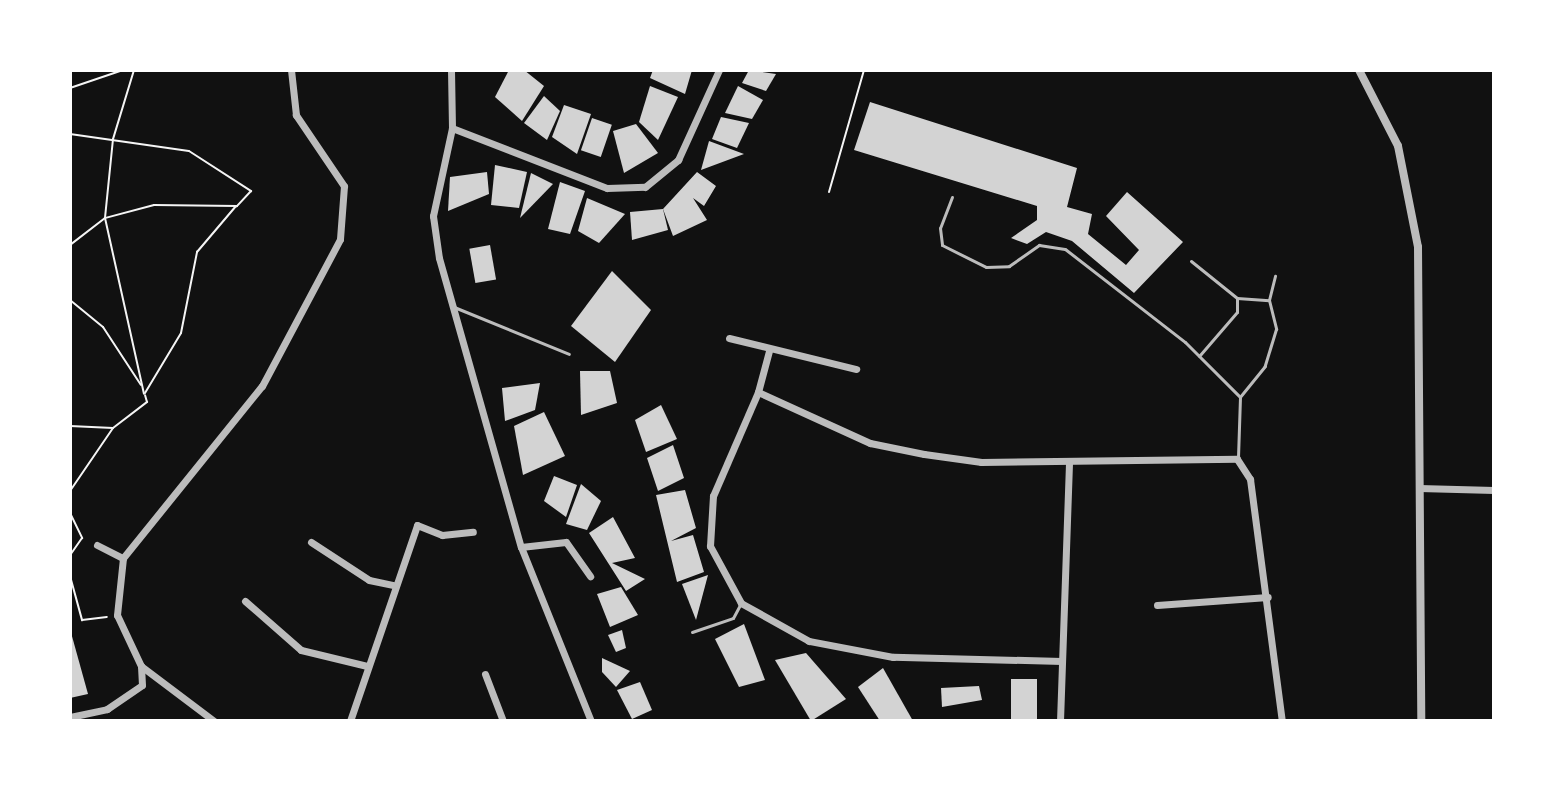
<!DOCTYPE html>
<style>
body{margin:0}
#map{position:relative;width:1564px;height:791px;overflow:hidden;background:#111;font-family:"Work Sans",sans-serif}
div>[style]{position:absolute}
.building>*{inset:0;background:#d3d3d3;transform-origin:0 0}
.path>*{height:2px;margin:-1px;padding:0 1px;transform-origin:1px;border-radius:1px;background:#f5f5f5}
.service>*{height:3px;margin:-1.5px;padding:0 1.5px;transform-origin:1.5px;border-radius:1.5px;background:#bcbcbc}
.minor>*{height:7px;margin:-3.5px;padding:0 3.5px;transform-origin:3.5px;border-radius:3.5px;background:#bcbcbc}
.tertiary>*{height:8px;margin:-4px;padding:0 4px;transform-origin:4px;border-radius:4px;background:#bcbcbc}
span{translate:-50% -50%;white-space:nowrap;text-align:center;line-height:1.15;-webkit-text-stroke:8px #fff;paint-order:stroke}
.frame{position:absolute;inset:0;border:72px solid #fff;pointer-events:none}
</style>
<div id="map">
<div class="building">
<div style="clip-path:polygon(509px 70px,524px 70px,544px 86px,522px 121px,495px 97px)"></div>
<div style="clip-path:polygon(653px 70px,692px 70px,685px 94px,650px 78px)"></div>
<div style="clip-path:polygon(749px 70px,776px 74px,766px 91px,742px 83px)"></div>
<div style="clip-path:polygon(650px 86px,678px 97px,658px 140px,639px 122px)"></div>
<div style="clip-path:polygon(738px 86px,763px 100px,752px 119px,725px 113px)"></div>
<div style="clip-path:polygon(544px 96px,560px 111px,547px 140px,524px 123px)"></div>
<div style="clip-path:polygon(870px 102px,1077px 168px,1067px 207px,1092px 214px,1088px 234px,1126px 265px,1139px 250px,1106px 216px,1127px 192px,1183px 242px,1134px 293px,1072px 241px,1046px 232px,1027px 244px,1011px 238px,1037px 220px,1037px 206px,854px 150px)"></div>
<div style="clip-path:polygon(564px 105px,591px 114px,577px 154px,552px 137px)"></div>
<div style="clip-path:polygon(721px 117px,749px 123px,737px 148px,712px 139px)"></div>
<div style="left:592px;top:118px;width:21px;height:34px;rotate:19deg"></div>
<div style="clip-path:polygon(636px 124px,658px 153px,624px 173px,613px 131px)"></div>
<div style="clip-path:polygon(709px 141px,744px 154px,701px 170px)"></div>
<div style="clip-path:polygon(495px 165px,527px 172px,519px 208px,491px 205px)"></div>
<div style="clip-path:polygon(487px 172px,489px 194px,448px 211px,450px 177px)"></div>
<div style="clip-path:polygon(697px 172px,716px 186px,704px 206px,693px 198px,707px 220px,673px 236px,663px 209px)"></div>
<div style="clip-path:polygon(531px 173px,553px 184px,520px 218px)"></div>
<div style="clip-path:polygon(560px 182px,585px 191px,570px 234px,548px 229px)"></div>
<div style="clip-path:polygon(587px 198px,625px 214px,599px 243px,578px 231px)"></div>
<div style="clip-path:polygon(663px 209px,668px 230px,632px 240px,630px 212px)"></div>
<div style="left:490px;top:245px;width:35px;height:21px;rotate:80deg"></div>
<div style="clip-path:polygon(612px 271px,651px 310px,615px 362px,571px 326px)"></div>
<div style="clip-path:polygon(580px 371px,610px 371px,617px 403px,581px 415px)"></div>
<div style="clip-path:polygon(540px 383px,535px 410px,505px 421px,502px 388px)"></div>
<div style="clip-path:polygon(661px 405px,677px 439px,646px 452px,635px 420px)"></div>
<div style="clip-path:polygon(544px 412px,565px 456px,523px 475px,514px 426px)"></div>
<div style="clip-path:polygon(673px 445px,684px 478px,658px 491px,647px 458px)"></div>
<div style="clip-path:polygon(554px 476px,577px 485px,566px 517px,544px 501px)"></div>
<div style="clip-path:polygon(581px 484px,601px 501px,587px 530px,566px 524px)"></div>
<div style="clip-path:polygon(685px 490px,696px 528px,671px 541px,693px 535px,704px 572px,677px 582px,656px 495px)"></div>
<div style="clip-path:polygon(613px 517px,635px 558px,612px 563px,645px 579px,626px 591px,589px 533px)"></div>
<div style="clip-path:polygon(708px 575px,696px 620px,682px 584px)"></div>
<div style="clip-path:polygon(621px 587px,638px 615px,610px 627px,597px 594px)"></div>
<div style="clip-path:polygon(744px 624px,765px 680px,739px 687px,715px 639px)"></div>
<div style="clip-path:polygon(70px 629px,88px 694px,70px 698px)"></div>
<div style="clip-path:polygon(622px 630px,626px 648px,616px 652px,608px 635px)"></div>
<div style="clip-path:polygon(806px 653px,846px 699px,811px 721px,775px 660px)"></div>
<div style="clip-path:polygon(602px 658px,630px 671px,616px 687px,602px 672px)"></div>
<div style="clip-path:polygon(883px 668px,913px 721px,880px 721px,858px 687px)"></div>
<div style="left:1011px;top:679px;width:26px;height:42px"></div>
<div style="clip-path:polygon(640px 682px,652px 710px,632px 719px,617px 690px)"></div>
<div style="clip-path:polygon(979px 686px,982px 700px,942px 707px,941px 688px)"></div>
</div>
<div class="path">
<div style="left:134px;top:70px;width:72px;rotate:106.9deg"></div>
<div style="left:113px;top:139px;width:79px;rotate:95.8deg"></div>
<div style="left:105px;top:218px;width:180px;rotate:77.5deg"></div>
<div style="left:70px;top:88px;width:56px;rotate:-18.8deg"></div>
<div style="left:70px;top:134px;width:120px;rotate:8.1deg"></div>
<div style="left:189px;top:151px;width:74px;rotate:32.8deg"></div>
<div style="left:251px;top:191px;width:21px;rotate:133deg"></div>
<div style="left:237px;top:206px;width:83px;rotate:-179.3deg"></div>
<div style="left:154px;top:205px;width:51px;rotate:165.1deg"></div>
<div style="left:105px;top:218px;width:44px;rotate:142.4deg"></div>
<div style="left:829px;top:192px;width:127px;rotate:-74deg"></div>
<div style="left:70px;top:300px;width:43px;rotate:39.3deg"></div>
<div style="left:103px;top:327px;width:69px;rotate:56.8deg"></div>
<div style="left:145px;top:393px;width:70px;rotate:-59deg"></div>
<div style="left:181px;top:333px;width:83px;rotate:-78.8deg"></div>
<div style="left:197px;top:252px;width:60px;rotate:-49.7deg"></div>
<div style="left:70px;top:426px;width:43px;rotate:2.7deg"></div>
<div style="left:70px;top:491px;width:76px;rotate:-55.7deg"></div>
<div style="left:113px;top:428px;width:43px;rotate:-37.4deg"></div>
<div style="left:147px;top:402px;width:7px;rotate:-106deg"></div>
<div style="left:70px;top:513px;width:28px;rotate:64deg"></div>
<div style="left:82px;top:538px;width:21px;rotate:125deg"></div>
<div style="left:70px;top:576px;width:46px;rotate:74.7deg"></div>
<div style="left:82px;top:620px;width:25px;rotate:-7deg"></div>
</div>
<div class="service">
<div style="left:952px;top:197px;width:33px;rotate:111deg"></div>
<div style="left:940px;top:228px;width:17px;rotate:83deg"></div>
<div style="left:942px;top:245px;width:49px;rotate:26.6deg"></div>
<div style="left:986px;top:267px;width:23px;rotate:-2deg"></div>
<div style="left:1009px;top:266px;width:37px;rotate:-35deg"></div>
<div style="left:1039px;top:245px;width:26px;rotate:9deg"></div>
<div style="left:1065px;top:249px;width:152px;rotate:37.8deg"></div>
<div style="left:1185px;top:342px;width:78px;rotate:45deg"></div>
<div style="left:1240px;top:397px;width:59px;rotate:91.9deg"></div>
<div style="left:1191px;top:261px;width:59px;rotate:38.8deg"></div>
<div style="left:1237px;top:298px;width:14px;rotate:90deg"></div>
<div style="left:1237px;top:312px;width:58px;rotate:130.8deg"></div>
<div style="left:1237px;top:298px;width:32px;rotate:4deg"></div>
<div style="left:1269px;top:300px;width:30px;rotate:76deg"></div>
<div style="left:1276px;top:329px;width:39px;rotate:107deg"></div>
<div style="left:1265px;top:366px;width:38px;rotate:129deg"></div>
<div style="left:1269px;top:300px;width:25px;rotate:-76deg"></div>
<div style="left:454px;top:307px;width:124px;rotate:22.2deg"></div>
<div style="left:692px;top:632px;width:43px;rotate:-18.9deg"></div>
<div style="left:733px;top:618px;width:17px;rotate:-62deg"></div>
</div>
<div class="minor">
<div style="left:451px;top:70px;width:58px;rotate:89deg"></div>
<div style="left:452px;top:128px;width:90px;rotate:102.2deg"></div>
<div style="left:433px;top:216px;width:42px;rotate:81.9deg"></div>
<div style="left:439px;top:258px;width:300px;rotate:74.2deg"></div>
<div style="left:521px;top:547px;width:188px;rotate:68.1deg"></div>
<div style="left:452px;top:128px;width:166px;rotate:21.2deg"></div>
<div style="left:607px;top:188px;width:38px;rotate:-2deg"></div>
<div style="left:645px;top:187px;width:43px;rotate:-39.3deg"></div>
<div style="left:678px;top:160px;width:99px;rotate:-65.5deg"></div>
<div style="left:729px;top:338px;width:131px;rotate:13.7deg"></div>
<div style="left:758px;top:392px;width:42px;rotate:-75deg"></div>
<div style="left:1419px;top:488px;width:75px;rotate:1.5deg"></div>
<div style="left:311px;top:542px;width:69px;rotate:33.2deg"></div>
<div style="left:369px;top:580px;width:25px;rotate:12deg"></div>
<div style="left:97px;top:545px;width:29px;rotate:27deg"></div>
<div style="left:521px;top:547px;width:45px;rotate:-6.3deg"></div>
<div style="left:566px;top:542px;width:42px;rotate:54.8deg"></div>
<div style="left:245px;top:601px;width:74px;rotate:41.2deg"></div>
<div style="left:301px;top:650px;width:68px;rotate:13.6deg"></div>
<div style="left:1157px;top:605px;width:111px;rotate:-4.1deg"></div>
<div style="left:1062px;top:661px;width:169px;rotate:-178.6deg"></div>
<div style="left:893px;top:657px;width:86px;rotate:-169.2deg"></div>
<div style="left:809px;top:641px;width:78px;rotate:-150.8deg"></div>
<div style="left:741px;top:603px;width:65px;rotate:-118.5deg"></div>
<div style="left:710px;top:546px;width:50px;rotate:-86.6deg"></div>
<div style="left:713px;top:496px;width:113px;rotate:-66.6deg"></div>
<div style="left:758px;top:392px;width:123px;rotate:24.5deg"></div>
<div style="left:870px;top:443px;width:55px;rotate:11.5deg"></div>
<div style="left:924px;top:454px;width:58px;rotate:8deg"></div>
<div style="left:981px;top:462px;width:256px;rotate:-0.7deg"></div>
<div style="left:1237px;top:459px;width:24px;rotate:57deg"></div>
<div style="left:1250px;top:479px;width:244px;rotate:82.5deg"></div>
<div style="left:485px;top:674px;width:50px;rotate:69deg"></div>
<div style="left:70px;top:717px;width:38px;rotate:-12deg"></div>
<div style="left:107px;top:709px;width:42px;rotate:-34.4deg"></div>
<div style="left:142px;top:685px;width:19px;rotate:-93deg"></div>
<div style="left:214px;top:721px;width:91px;rotate:-143deg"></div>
<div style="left:141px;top:666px;width:56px;rotate:-115.2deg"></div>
<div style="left:117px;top:615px;width:57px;rotate:-84deg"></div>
<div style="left:123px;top:558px;width:221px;rotate:-51.1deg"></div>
<div style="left:262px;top:386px;width:166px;rotate:-62deg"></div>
<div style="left:340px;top:239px;width:53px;rotate:-85.7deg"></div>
<div style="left:344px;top:186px;width:86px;rotate:-124.1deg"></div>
<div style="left:296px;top:115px;width:45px;rotate:-96.3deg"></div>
<div style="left:350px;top:721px;width:207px;rotate:-71.1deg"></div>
<div style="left:417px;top:525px;width:27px;rotate:22deg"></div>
<div style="left:442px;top:535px;width:31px;rotate:-6deg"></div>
<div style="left:1060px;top:721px;width:259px;rotate:-88deg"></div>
</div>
<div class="tertiary">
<div style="left:1359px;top:70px;width:85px;rotate:62.8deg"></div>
<div style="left:1398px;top:146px;width:103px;rotate:78.8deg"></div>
<div style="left:1418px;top:247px;width:474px;rotate:89.6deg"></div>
</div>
<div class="frame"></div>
</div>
